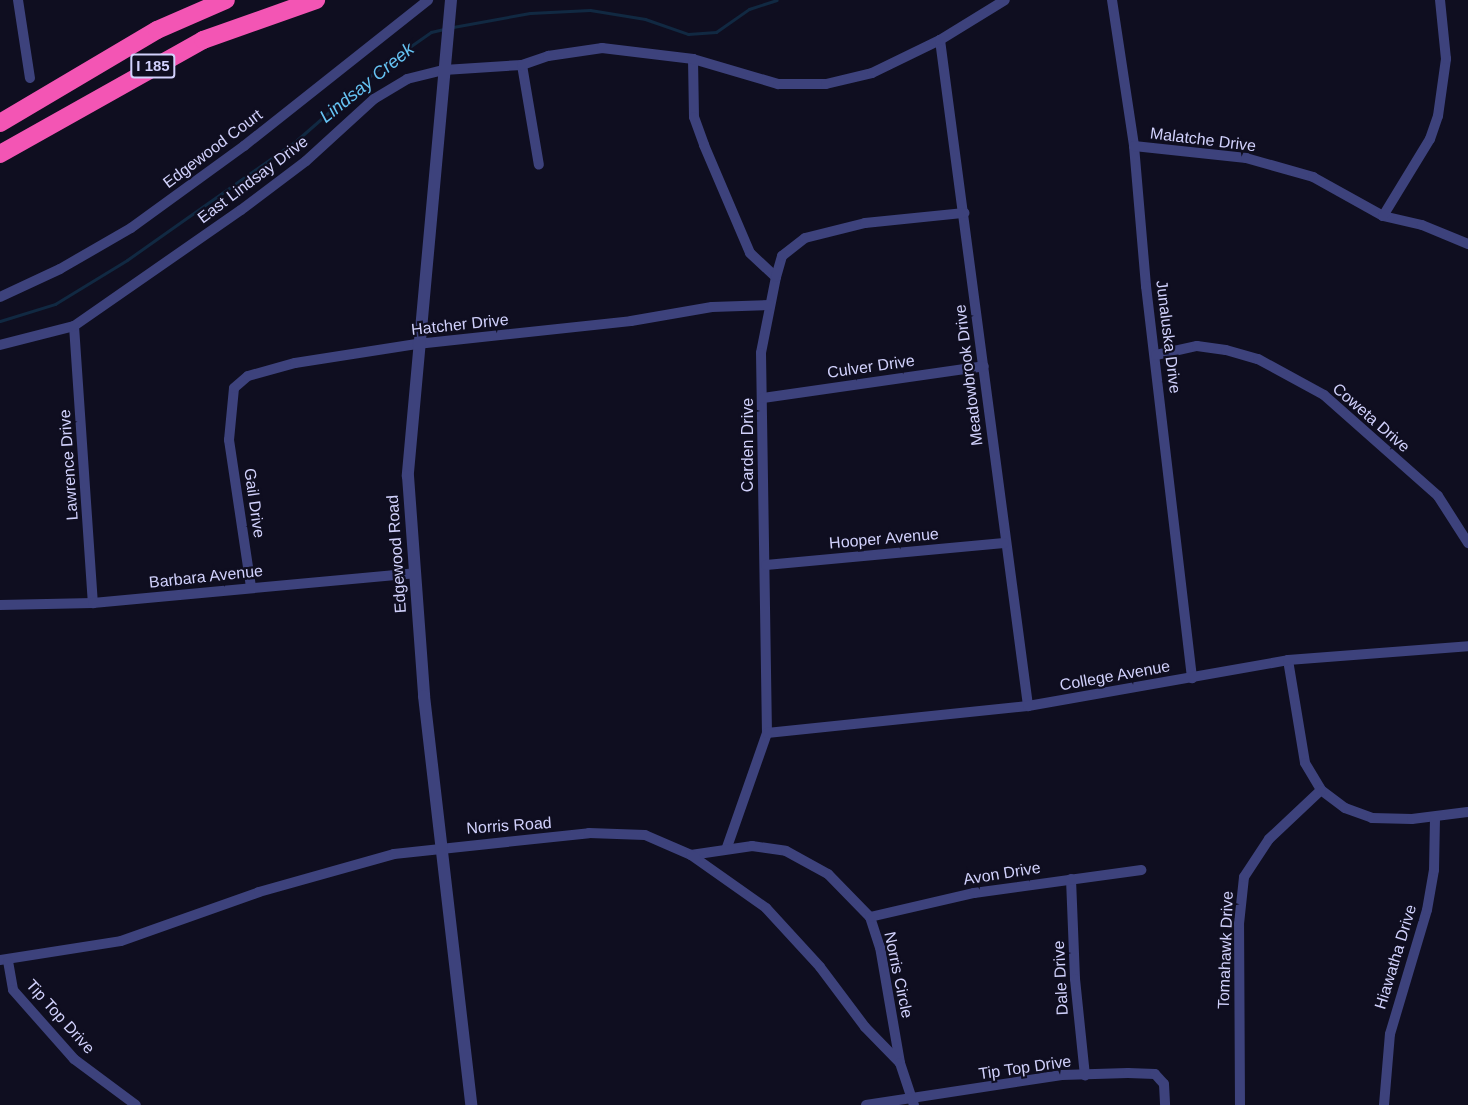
<!DOCTYPE html>
<style>
body{margin:0}
#map{position:relative;width:1468px;height:1105px;overflow:hidden;background:#0f0e20;font-family:Helvetica,sans-serif}
div>[style]{position:absolute}
.stream>*{height:3px;margin:-1.5px;padding:0 1.5px;transform-origin:1.5px;border-radius:1.5px;background:#112942}
.minor>*{height:10px;margin:-5px;padding:0 5px;transform-origin:5px;border-radius:5px;background:#3d427c}
.tertiary>*{height:12px;margin:-6px;padding:0 6px;transform-origin:6px;border-radius:6px;background:#3d427c}
.motorway>*{height:18px;margin:-9px;padding:0 9px;transform-origin:9px;border-radius:9px;background:#f355b4}
span{translate:-50% -50%;white-space:nowrap;text-align:center;line-height:1.15;-webkit-text-stroke:4.5px #0f0e20;paint-order:stroke}
.shield-label span{padding:2px 4px;background:#0f0e20;border:2px solid;border-radius:4px;-webkit-text-stroke-width:0}
.shield-label{font-size:15px;color:#d1d1fc;font-weight:700}
.street-label{font-size:16px;color:#d1d1fc}
.water-label{font-size:18px;color:#66c4f4;font-style:italic}
</style>
<div id="map">
<div class="stream">
<div style="left:453px;top:27px;width:78px;rotate:-10.3deg"></div>
<div style="left:530px;top:13px;width:60px;rotate:-2.9deg"></div>
<div style="left:590px;top:10px;width:56px;rotate:9.3deg"></div>
<div style="left:645px;top:19px;width:46px;rotate:19.2deg"></div>
<div style="left:688px;top:34px;width:28px;rotate:-4deg"></div>
<div style="left:716px;top:32px;width:40px;rotate:-34.9deg"></div>
<div style="left:749px;top:9px;width:29px;rotate:-18deg"></div>
<div style="left:0;top:321px;width:58px;rotate:-17.2deg"></div>
<div style="left:55px;top:304px;width:84px;rotate:-31.4deg"></div>
<div style="left:127px;top:260px;width:208px;rotate:-35.2deg"></div>
<div style="left:297px;top:140px;width:108px;rotate:-41.2deg"></div>
<div style="left:378px;top:69px;width:65px;rotate:-34.9deg"></div>
<div style="left:431px;top:32px;width:13px;rotate:-13deg"></div>
</div>
<div class="minor">
<div style="left:18px;top:0;width:79px;rotate:81.3deg"></div>
<div style="left:1112px;top:0;width:148px;rotate:81.4deg"></div>
<div style="left:1134px;top:146px;width:141px;rotate:85.1deg"></div>
<div style="left:1146px;top:286px;width:395px;rotate:83.3deg"></div>
<div style="left:940px;top:40px;width:672px;rotate:82.47deg"></div>
<div style="left:693px;top:59px;width:58px;rotate:89deg"></div>
<div style="left:694px;top:117px;width:30px;rotate:70deg"></div>
<div style="left:704px;top:145px;width:117px;rotate:66.9deg"></div>
<div style="left:750px;top:253px;width:35px;rotate:43deg"></div>
<div style="left:776px;top:277px;width:77px;rotate:101.2deg"></div>
<div style="left:761px;top:353px;width:380px;rotate:89.1deg"></div>
<div style="left:767px;top:733px;width:121px;rotate:109.3deg"></div>
<div style="left:522px;top:65px;width:101px;rotate:80.4deg"></div>
<div style="left:1134px;top:146px;width:113px;rotate:6.1deg"></div>
<div style="left:1246px;top:158px;width:70px;rotate:15.8deg"></div>
<div style="left:1313px;top:177px;width:80px;rotate:29.1deg"></div>
<div style="left:1383px;top:216px;width:40px;rotate:13deg"></div>
<div style="left:1422px;top:225px;width:50px;rotate:22.4deg"></div>
<div style="left:1383px;top:216px;width:90px;rotate:-58.6deg"></div>
<div style="left:1430px;top:139px;width:24px;rotate:-71deg"></div>
<div style="left:1438px;top:116px;width:58px;rotate:-82deg"></div>
<div style="left:1446px;top:59px;width:59px;rotate:-95.8deg"></div>
<div style="left:776px;top:277px;width:22px;rotate:-74deg"></div>
<div style="left:782px;top:256px;width:29px;rotate:-38deg"></div>
<div style="left:805px;top:238px;width:62px;rotate:-14deg"></div>
<div style="left:865px;top:223px;width:100px;rotate:-5.8deg"></div>
<div style="left:0;top:297px;width:66px;rotate:-25deg"></div>
<div style="left:60px;top:269px;width:82px;rotate:-30deg"></div>
<div style="left:131px;top:228px;width:140px;rotate:-36deg"></div>
<div style="left:244px;top:146px;width:235px;rotate:-38.4deg"></div>
<div style="left:74px;top:326px;width:278px;rotate:86.1deg"></div>
<div style="left:0;top:345px;width:76px;rotate:-14.4deg"></div>
<div style="left:74px;top:326px;width:203px;rotate:-34.8deg"></div>
<div style="left:241px;top:210px;width:81px;rotate:-37deg"></div>
<div style="left:306px;top:161px;width:92px;rotate:-42.4deg"></div>
<div style="left:374px;top:99px;width:39px;rotate:-31deg"></div>
<div style="left:407px;top:79px;width:38px;rotate:-14deg"></div>
<div style="left:444px;top:70px;width:78px;rotate:-3.7deg"></div>
<div style="left:522px;top:65px;width:28px;rotate:-19deg"></div>
<div style="left:548px;top:56px;width:55px;rotate:-8.4deg"></div>
<div style="left:602px;top:48px;width:92px;rotate:6.9deg"></div>
<div style="left:693px;top:59px;width:89px;rotate:16.4deg"></div>
<div style="left:778px;top:84px;width:48px"></div>
<div style="left:826px;top:84px;width:47px;rotate:-13.4deg"></div>
<div style="left:872px;top:73px;width:76px;rotate:-25.9deg"></div>
<div style="left:940px;top:40px;width:76px;rotate:-31.6deg"></div>
<div style="left:1156px;top:355px;width:42px;rotate:-12.4deg"></div>
<div style="left:1197px;top:346px;width:29px;rotate:8deg"></div>
<div style="left:1226px;top:350px;width:33px;rotate:16deg"></div>
<div style="left:1258px;top:359px;width:75px;rotate:28.6deg"></div>
<div style="left:1324px;top:395px;width:152px;rotate:41.5deg"></div>
<div style="left:1438px;top:496px;width:56px;rotate:57.4deg"></div>
<div style="left:763px;top:398px;width:223px;rotate:-8.2deg"></div>
<div style="left:766px;top:565px;width:239px;rotate:-5.3deg"></div>
<div style="left:251px;top:587px;width:149px;rotate:-98.5deg"></div>
<div style="left:229px;top:440px;width:52px;rotate:-84.5deg"></div>
<div style="left:234px;top:388px;width:18px;rotate:-41deg"></div>
<div style="left:248px;top:376px;width:49px;rotate:-15.5deg"></div>
<div style="left:295px;top:363px;width:123px;rotate:-8.9deg"></div>
<div style="left:417px;top:344px;width:215px;rotate:-6.1deg"></div>
<div style="left:631px;top:321px;width:82px;rotate:-9.8deg"></div>
<div style="left:712px;top:307px;width:57px;rotate:-2deg"></div>
<div style="left:0;top:605px;width:93px;rotate:-1.2deg"></div>
<div style="left:93px;top:603px;width:323px;rotate:-5.3deg"></div>
<div style="left:1288px;top:660px;width:104px;rotate:80.6deg"></div>
<div style="left:1305px;top:763px;width:31px;rotate:59deg"></div>
<div style="left:1321px;top:790px;width:30px;rotate:37deg"></div>
<div style="left:1345px;top:808px;width:29px;rotate:20deg"></div>
<div style="left:1372px;top:818px;width:40px;rotate:1.4deg"></div>
<div style="left:1412px;top:819px;width:56px;rotate:-7.1deg"></div>
<div style="left:767px;top:733px;width:262px;rotate:-5.9deg"></div>
<div style="left:1028px;top:706px;width:264px;rotate:-10deg"></div>
<div style="left:1288px;top:660px;width:181px;rotate:-4.4deg"></div>
<div style="left:691px;top:855px;width:62px;rotate:-8.4deg"></div>
<div style="left:752px;top:846px;width:34px;rotate:8deg"></div>
<div style="left:786px;top:851px;width:48px;rotate:28.7deg"></div>
<div style="left:828px;top:874px;width:60px;rotate:45.7deg"></div>
<div style="left:870px;top:917px;width:32px;rotate:72deg"></div>
<div style="left:880px;top:947px;width:118px;rotate:80.2deg"></div>
<div style="left:1071px;top:879px;width:100px;rotate:87.7deg"></div>
<div style="left:1075px;top:979px;width:97px;rotate:84.1deg"></div>
<div style="left:870px;top:917px;width:107px;rotate:-13deg"></div>
<div style="left:974px;top:893px;width:169px;rotate:-7.8deg"></div>
<div style="left:0;top:960px;width:122px;rotate:-8.9deg"></div>
<div style="left:121px;top:941px;width:146px;rotate:-19.5deg"></div>
<div style="left:259px;top:892px;width:140px;rotate:-15.7deg"></div>
<div style="left:394px;top:854px;width:196px;rotate:-6.1deg"></div>
<div style="left:589px;top:833px;width:56px;rotate:2deg"></div>
<div style="left:645px;top:835px;width:50px;rotate:23.5deg"></div>
<div style="left:691px;top:855px;width:92px;rotate:35.2deg"></div>
<div style="left:766px;top:908px;width:80px;rotate:47.5deg"></div>
<div style="left:820px;top:967px;width:75px;rotate:53.1deg"></div>
<div style="left:865px;top:1027px;width:50px;rotate:45.8deg"></div>
<div style="left:900px;top:1063px;width:44px;rotate:71.6deg"></div>
<div style="left:8px;top:961px;width:29px;rotate:80deg"></div>
<div style="left:13px;top:990px;width:92px;rotate:48.5deg"></div>
<div style="left:74px;top:1059px;width:77px;rotate:36.6deg"></div>
<div style="left:866px;top:1105px;width:198px;rotate:-8.7deg"></div>
<div style="left:1062px;top:1075px;width:66px;rotate:-1.7deg"></div>
<div style="left:1128px;top:1073px;width:27px;rotate:2deg"></div>
<div style="left:1155px;top:1074px;width:13px;rotate:48deg"></div>
<div style="left:1164px;top:1084px;width:21px;rotate:87deg"></div>
<div style="left:1240px;top:1105px;width:181px;rotate:-90.3deg"></div>
<div style="left:1239px;top:924px;width:47px;rotate:-83.9deg"></div>
<div style="left:1244px;top:877px;width:45px;rotate:-56.7deg"></div>
<div style="left:1269px;top:839px;width:71px;rotate:-43.3deg"></div>
<div style="left:1384px;top:1105px;width:71px;rotate:-85.2deg"></div>
<div style="left:1390px;top:1034px;width:129px;rotate:-73.4deg"></div>
<div style="left:1427px;top:910px;width:41px;rotate:-80.1deg"></div>
<div style="left:1434px;top:870px;width:53px;rotate:-88.9deg"></div>
</div>
<div class="tertiary">
<div style="left:451px;top:0;width:478px;rotate:95.2deg"></div>
<div style="left:408px;top:476px;width:221px;rotate:85.8deg"></div>
<div style="left:424px;top:696px;width:412px;rotate:83.4deg"></div>
</div>
<div class="motorway">
<div style="left:0;top:123px;width:182px;rotate:-30.6deg"></div>
<div style="left:157px;top:30px;width:75px;rotate:-23.5deg"></div>
<div style="left:0;top:154px;width:233px;rotate:-29.3deg"></div>
<div style="left:203px;top:40px;width:120px;rotate:-19.5deg"></div>
</div>
<div class="shield-label">
<span style="left:153px;top:66px">I 185</span>
</div>
<div class="street-label">
<span style="left:1203px;top:140px;rotate:7deg">Malatche Drive</span>
<span style="left:213px;top:149px;rotate:-37deg">Edgewood Court</span>
<span style="left:253px;top:180px;rotate:-37deg">East Lindsay Drive</span>
<span style="left:460px;top:325px;rotate:-6deg">Hatcher Drive</span>
<span style="left:1168px;top:337px;rotate:83deg">Junaluska Drive</span>
<span style="left:871px;top:367px;rotate:-8deg">Culver Drive</span>
<span style="left:969px;top:375px;rotate:-97deg">Meadowbrook Drive</span>
<span style="left:1371px;top:418px;rotate:41deg">Coweta Drive</span>
<span style="left:748px;top:445px;rotate:-90deg">Carden Drive</span>
<span style="left:69px;top:465px;rotate:-94deg">Lawrence Drive</span>
<span style="left:254px;top:503px;rotate:82deg">Gail Drive</span>
<span style="left:884px;top:539px;rotate:-5deg">Hooper Avenue</span>
<span style="left:397px;top:554px;rotate:-94deg">Edgewood Road</span>
<span style="left:206px;top:577px;rotate:-6deg">Barbara Avenue</span>
<span style="left:1115px;top:676px;rotate:-10deg">College Avenue</span>
<span style="left:509px;top:826px;rotate:-4deg">Norris Road</span>
<span style="left:1002px;top:874px;rotate:-9deg">Avon Drive</span>
<span style="left:1226px;top:950px;rotate:-88deg">Tomahawk Drive</span>
<span style="left:1396px;top:957px;rotate:-73deg">Hiawatha Drive</span>
<span style="left:898px;top:975px;rotate:78deg">Norris Circle</span>
<span style="left:1061px;top:978px;rotate:-93deg">Dale Drive</span>
<span style="left:60px;top:1017px;rotate:48deg">Tip Top Drive</span>
<span style="left:1025px;top:1068px;rotate:-8deg">Tip Top Drive</span>
</div>
<div class="water-label">
<span style="left:367px;top:83px;rotate:-39deg">Lindsay Creek</span>
</div>
</div>
